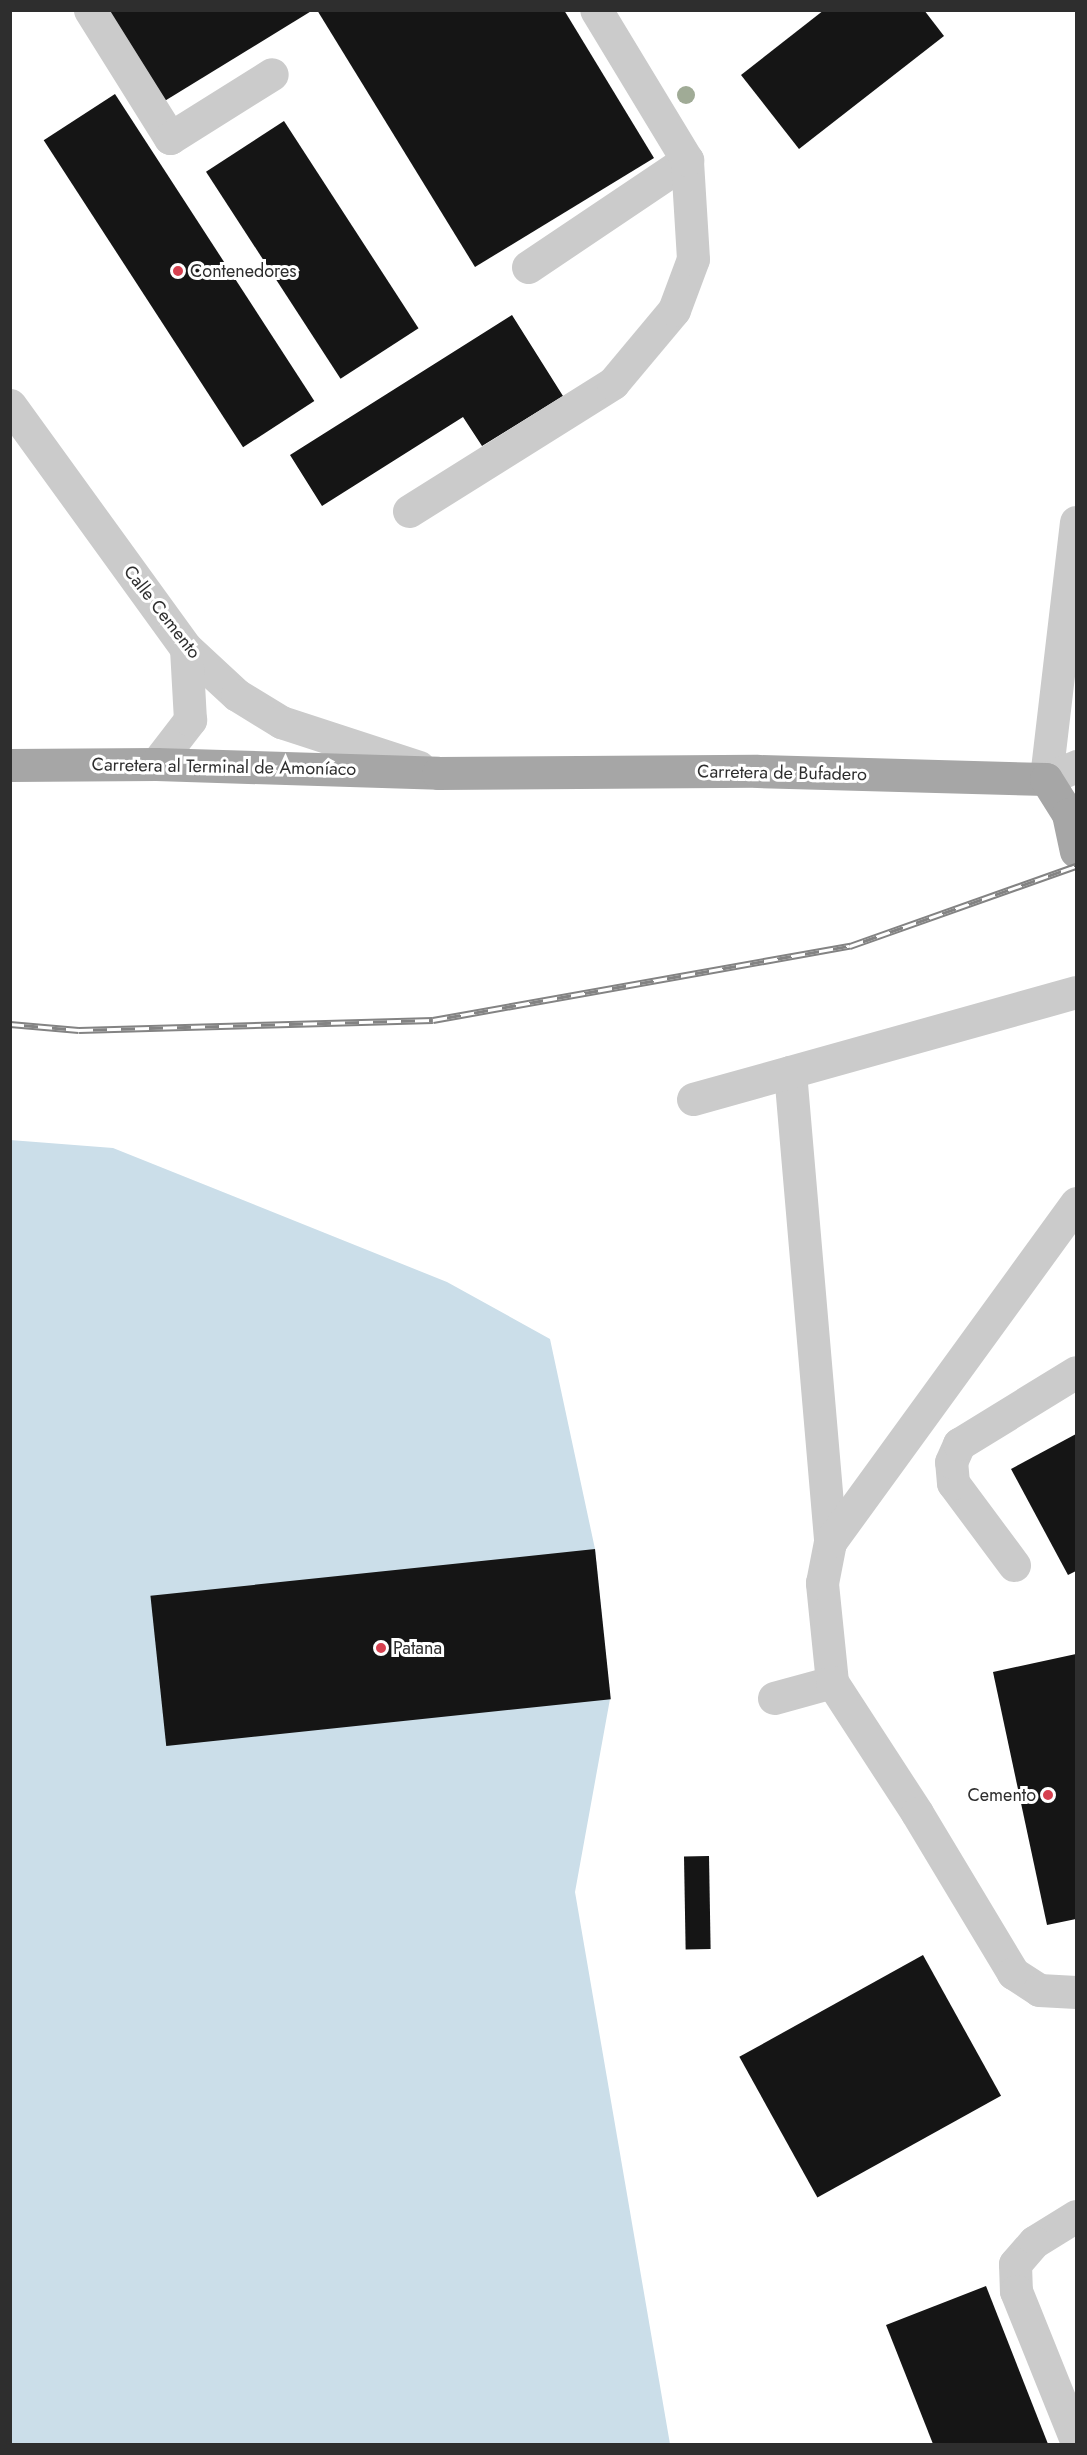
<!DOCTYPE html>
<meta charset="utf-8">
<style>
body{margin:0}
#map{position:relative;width:1087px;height:2455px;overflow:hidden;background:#fff;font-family:Jost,sans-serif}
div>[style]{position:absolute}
.water>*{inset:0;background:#cbdee9}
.building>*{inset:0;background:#151515;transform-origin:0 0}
.minor>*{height:33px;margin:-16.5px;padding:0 16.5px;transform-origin:16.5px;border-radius:16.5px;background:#cbcbcb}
.major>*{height:33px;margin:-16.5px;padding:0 16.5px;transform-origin:16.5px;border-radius:16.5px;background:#a6a6a6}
.rail>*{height:7px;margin-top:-3.5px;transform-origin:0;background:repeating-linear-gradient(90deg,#fff 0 14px,#838383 0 28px);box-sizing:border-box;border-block:2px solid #838383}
.trees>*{width:18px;height:18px;margin:-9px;border-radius:50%;background:#a0ab96}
.dots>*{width:16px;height:16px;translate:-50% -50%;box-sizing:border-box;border:3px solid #fff;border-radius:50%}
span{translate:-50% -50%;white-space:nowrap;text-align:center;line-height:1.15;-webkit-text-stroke:6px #fff;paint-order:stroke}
.poi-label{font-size:18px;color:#2e2e2e}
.left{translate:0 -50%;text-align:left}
.right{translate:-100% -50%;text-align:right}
.street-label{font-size:18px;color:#2e2e2e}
.frame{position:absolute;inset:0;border:12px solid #2e2e2e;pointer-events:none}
</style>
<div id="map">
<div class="water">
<div style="clip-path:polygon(10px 1140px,113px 1148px,447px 1282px,550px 1339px,595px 1549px,610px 1699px,575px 1892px,670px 2444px,11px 2444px)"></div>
</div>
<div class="building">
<div style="clip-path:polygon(106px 10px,313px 10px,163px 102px)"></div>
<div style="clip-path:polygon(317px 10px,564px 10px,654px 158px,475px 267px)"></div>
<div style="clip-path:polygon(824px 10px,924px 10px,944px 36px,799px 149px,741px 75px)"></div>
<div style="left:115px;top:94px;width:366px;height:85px;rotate:57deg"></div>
<div style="left:284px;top:121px;width:247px;height:93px;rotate:57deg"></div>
<div style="clip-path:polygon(512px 315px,563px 396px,482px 446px,463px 417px,322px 506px,290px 455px)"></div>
<div style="clip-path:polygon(1076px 1434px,1076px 1571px,1068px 1575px,1011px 1469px)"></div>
<div style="left:595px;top:1549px;width:151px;height:447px;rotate:84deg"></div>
<div style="clip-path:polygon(1076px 1654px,1076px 1919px,1047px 1925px,993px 1672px)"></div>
<div style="left:709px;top:1856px;width:93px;height:25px;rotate:89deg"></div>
<div style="left:923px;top:1955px;width:161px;height:210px;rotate:61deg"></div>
<div style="clip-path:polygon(986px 2286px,1048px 2444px,933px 2444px,886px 2325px)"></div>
</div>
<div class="minor">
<div style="left:90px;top:10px;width:151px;rotate:58deg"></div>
<div style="left:170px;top:138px;width:120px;rotate:-32.1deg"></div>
<div style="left:528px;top:267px;width:192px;rotate:-33.9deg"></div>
<div style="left:10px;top:405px;width:300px;rotate:54.1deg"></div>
<div style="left:186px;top:648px;width:69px;rotate:42.7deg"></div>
<div style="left:237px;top:695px;width:52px;rotate:31.5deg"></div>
<div style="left:281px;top:722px;width:145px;rotate:18.1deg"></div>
<div style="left:409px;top:511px;width:241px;rotate:-32.1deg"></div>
<div style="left:613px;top:383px;width:95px;rotate:-50.1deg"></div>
<div style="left:674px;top:310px;width:54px;rotate:-69.6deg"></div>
<div style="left:693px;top:259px;width:99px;rotate:-93.5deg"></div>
<div style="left:687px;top:160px;width:175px;rotate:-121.2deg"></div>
<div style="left:1076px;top:522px;width:259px;rotate:96.7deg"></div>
<div style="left:1046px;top:779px;width:33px;rotate:-23deg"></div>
<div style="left:156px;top:764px;width:56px;rotate:-52.3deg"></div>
<div style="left:190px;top:720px;width:72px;rotate:-93.2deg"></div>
<div style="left:790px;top:1072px;width:472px;rotate:85.1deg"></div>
<div style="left:693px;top:1099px;width:398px;rotate:-15.6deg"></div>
<div style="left:1014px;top:1565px;width:102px;rotate:-126.6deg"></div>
<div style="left:953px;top:1483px;width:21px;rotate:-95deg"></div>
<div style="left:951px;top:1462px;width:20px;rotate:-66deg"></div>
<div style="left:959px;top:1444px;width:137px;rotate:-31.6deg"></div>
<div style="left:832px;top:1682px;width:100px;rotate:-95.8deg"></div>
<div style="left:822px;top:1583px;width:42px;rotate:-79deg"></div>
<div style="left:830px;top:1542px;width:419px;rotate:-54deg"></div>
<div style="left:774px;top:1698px;width:60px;rotate:-15.4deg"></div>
<div style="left:832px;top:1682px;width:156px;rotate:57deg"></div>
<div style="left:917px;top:1813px;width:187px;rotate:59deg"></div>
<div style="left:1013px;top:1973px;width:31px;rotate:33deg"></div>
<div style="left:1039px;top:1990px;width:37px;rotate:3deg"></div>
<div style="left:1076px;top:2216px;width:49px;rotate:148.2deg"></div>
<div style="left:1034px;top:2242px;width:29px;rotate:131deg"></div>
<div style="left:1015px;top:2264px;width:27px;rotate:88deg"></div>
<div style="left:1016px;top:2291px;width:161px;rotate:68.1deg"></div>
</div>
<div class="major">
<div style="left:10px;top:765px;width:146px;rotate:-0.4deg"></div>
<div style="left:156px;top:764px;width:282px;rotate:1.8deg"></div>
<div style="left:438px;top:773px;width:319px;rotate:-0.4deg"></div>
<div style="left:757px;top:771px;width:289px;rotate:1.6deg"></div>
<div style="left:1046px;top:779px;width:41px;rotate:57.8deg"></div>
<div style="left:1068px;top:814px;width:38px;rotate:78deg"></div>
</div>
<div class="rail">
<div style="left:10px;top:1024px;width:69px;rotate:5deg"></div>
<div style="left:79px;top:1030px;width:354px;rotate:-1.6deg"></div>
<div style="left:433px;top:1020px;width:424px;rotate:-10.1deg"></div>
<div style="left:850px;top:946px;width:240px;rotate:-19.5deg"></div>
</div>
<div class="trees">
<div style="left:686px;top:95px"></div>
</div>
<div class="dots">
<div style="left:178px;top:271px;background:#d6404f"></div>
<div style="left:381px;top:1648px;background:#d6404f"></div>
<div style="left:1048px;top:1795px;background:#d6404f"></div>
</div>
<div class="poi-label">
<span class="left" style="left:190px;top:271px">Contenedores</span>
<span class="left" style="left:393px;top:1648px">Patana</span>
<span class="right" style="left:1036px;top:1795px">Cemento</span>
</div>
<div class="street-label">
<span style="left:162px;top:612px;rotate:52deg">Calle Cemento</span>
<span style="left:224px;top:767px;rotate:1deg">Carretera al Terminal de Amoníaco</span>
<span style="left:782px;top:773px;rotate:1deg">Carretera de Bufadero</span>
</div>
<div class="frame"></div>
</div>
